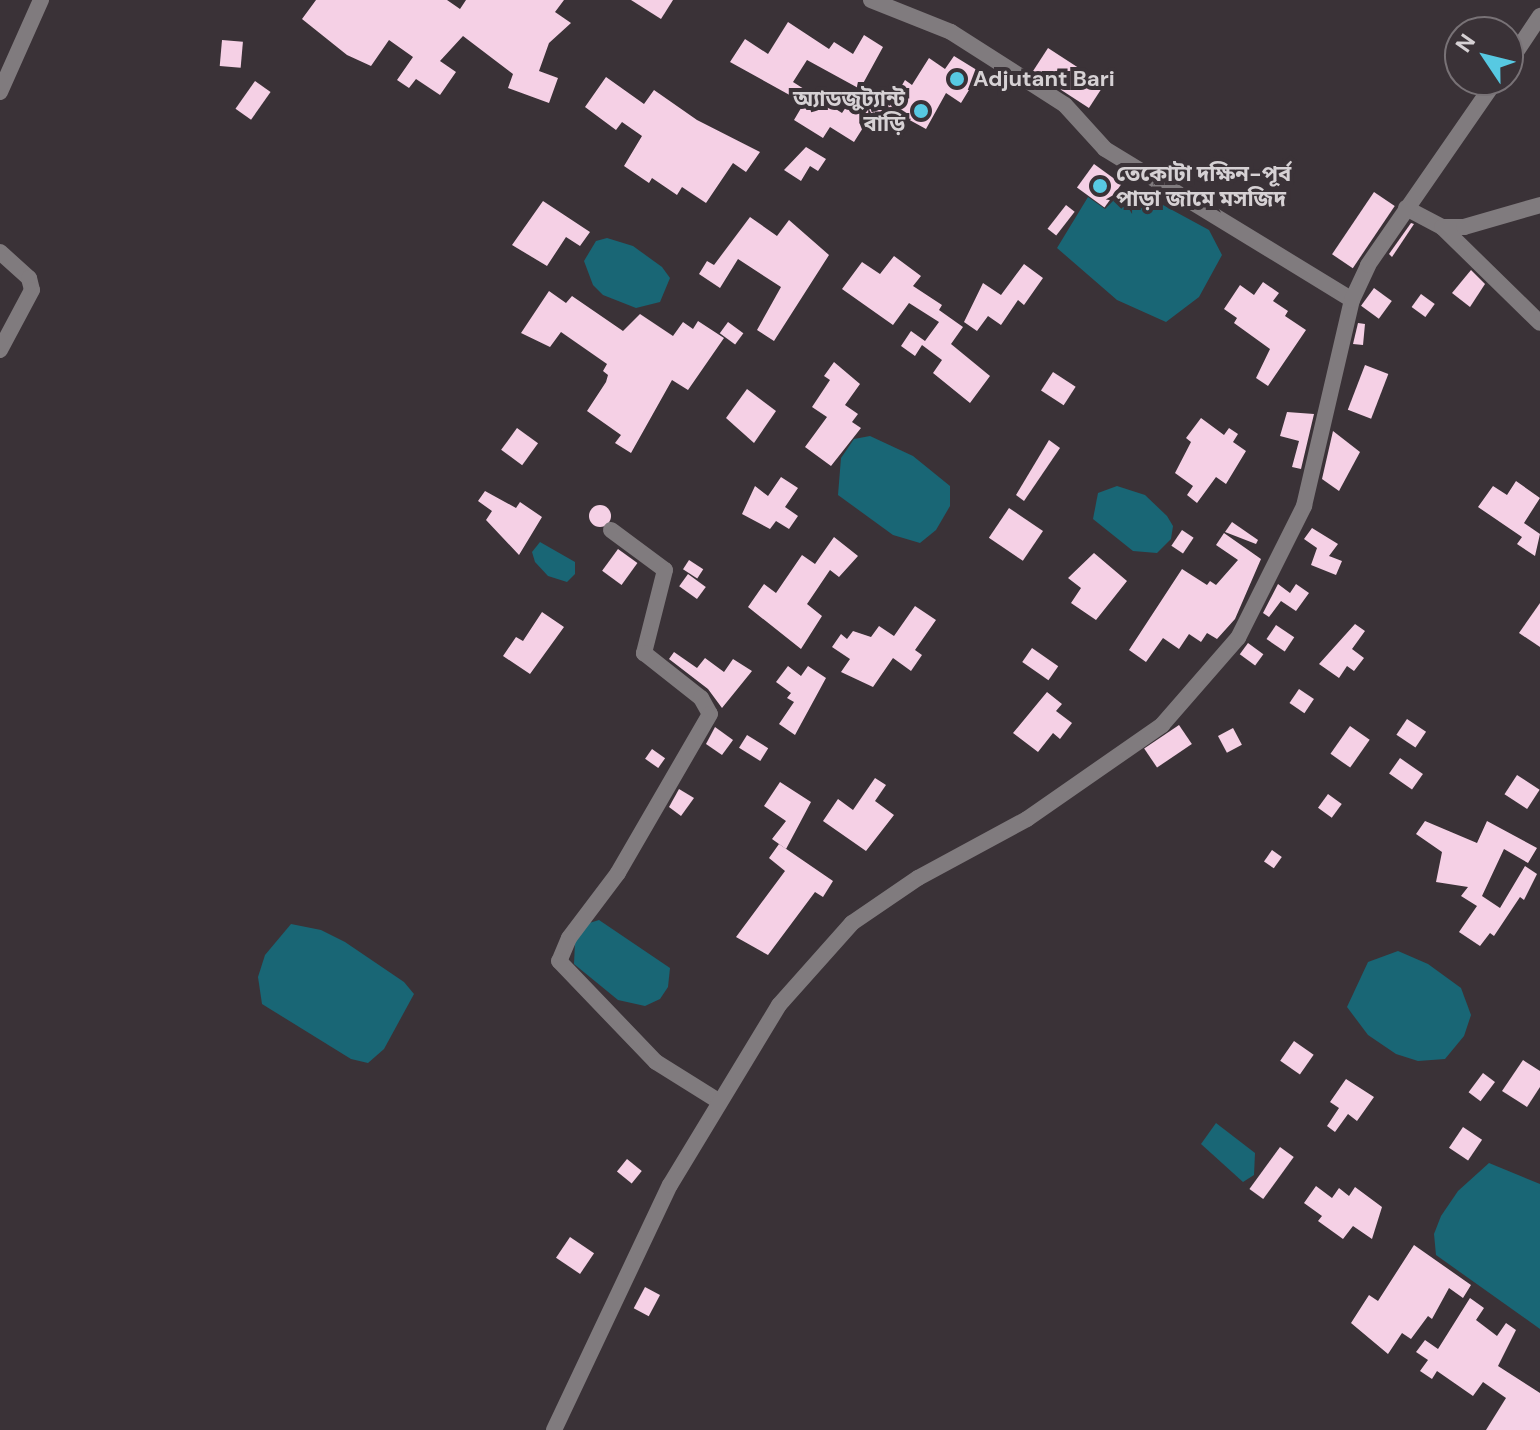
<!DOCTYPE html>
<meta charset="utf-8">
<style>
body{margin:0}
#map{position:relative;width:1540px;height:1430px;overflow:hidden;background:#3a3237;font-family:"DM Sans","Noto Sans Bengali",sans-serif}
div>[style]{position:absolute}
.water>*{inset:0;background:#196675}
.building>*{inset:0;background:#f5d0e5;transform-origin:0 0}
.round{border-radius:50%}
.street>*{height:16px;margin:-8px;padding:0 8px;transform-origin:8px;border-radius:8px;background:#807b7e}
.dots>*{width:22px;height:22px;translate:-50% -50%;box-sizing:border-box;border:4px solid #3a3237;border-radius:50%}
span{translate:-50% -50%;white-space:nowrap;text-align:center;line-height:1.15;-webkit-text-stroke:8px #3a3237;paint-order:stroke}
.poi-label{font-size:22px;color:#d6d1d4;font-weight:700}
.left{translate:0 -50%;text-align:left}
.right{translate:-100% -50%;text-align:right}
.north{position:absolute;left:1444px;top:16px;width:80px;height:80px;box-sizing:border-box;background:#3a3237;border:2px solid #787276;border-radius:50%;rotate:305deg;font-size:22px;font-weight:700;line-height:32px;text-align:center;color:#d6d1d4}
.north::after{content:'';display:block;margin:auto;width:28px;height:36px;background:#57c9e2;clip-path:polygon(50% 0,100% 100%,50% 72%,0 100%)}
</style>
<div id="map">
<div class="water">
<div style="clip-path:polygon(1139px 192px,1209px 230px,1222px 255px,1199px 297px,1166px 322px,1117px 300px,1057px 248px,1088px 197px,1105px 209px,1118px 196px)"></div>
<div style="clip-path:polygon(607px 238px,633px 246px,662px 267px,670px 278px,660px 302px,636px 308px,603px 295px,593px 285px,584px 261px,596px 241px)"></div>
<div style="clip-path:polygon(870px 436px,913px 456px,950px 486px,950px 506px,936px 530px,920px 543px,893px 535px,838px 495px,841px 458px,854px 439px)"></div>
<div style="clip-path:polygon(1117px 486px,1145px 495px,1167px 516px,1173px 526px,1171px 539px,1157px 553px,1133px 551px,1093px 519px,1098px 493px)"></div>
<div style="clip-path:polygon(540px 542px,575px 562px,575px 574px,567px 582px,548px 576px,535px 562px,532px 552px)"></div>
<div style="clip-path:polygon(599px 920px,670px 968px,668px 987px,660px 999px,645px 1006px,618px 1000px,574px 964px,575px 942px,586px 924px)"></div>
<div style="clip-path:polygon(291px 924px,321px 930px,345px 942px,404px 982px,414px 994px,384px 1049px,368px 1063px,351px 1059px,262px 1004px,258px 977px,265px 955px)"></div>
<div style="clip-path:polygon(1398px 951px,1428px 964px,1461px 988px,1471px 1015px,1464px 1036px,1445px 1059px,1418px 1061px,1396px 1054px,1368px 1035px,1347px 1007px,1368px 962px)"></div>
<div style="clip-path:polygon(1216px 1123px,1255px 1153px,1254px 1175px,1243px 1182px,1201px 1144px)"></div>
<div style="clip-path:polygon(1489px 1163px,1540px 1184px,1540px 1329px,1436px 1255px,1434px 1234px,1441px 1216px,1458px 1191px)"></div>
</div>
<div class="building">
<div style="clip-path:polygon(316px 0,447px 0,460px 9px,466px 0,564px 0,555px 12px,571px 23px,549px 43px,539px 71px,558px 78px,549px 103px,508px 88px,513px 74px,463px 36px,440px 61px,456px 72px,440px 95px,416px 79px,409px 88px,397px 80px,413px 57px,389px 40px,371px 66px,347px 55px,302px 19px)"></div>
<div style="clip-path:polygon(631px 0,673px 0,661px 19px)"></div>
<div style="clip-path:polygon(788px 22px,829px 49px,834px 42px,853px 54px,864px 35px,883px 47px,860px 89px,807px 60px,793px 82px,842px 113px,846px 107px,856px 114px,870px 93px,890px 106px,905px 80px,912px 85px,929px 58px,945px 69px,954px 56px,980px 72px,961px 103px,946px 93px,926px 129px,895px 112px,888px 123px,873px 112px,854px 142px,830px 127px,823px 138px,794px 120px,804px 103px,730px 62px,745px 39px,768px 54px)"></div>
<div style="left:222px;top:40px;width:21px;height:26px;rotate:5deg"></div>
<div style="left:1048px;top:48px;width:67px;height:28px;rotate:33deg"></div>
<div style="clip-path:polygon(606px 77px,644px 104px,654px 90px,697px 120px,760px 152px,746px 172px,733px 163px,706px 203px,682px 187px,677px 195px,652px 178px,649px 183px,624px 166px,642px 136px,622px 122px,616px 130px,585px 107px)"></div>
<div style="left:255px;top:81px;width:19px;height:34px;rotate:35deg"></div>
<div style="clip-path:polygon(806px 147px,826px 159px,818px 171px,810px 166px,801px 181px,784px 170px)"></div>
<div style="left:1094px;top:164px;width:34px;height:29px;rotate:36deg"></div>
<div style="left:1374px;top:192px;width:25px;height:75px;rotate:34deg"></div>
<div style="clip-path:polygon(543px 201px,590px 232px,580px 246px,566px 237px,547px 266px,512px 245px)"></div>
<div style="left:1066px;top:205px;width:11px;height:30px;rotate:38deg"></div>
<div style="clip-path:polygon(750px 217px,777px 236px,789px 220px,829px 255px,774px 341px,757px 330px,781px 287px,738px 259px,720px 288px,699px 274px,707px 261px,714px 265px)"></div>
<div style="clip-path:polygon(1411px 223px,1414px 224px,1392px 257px,1389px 254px)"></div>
<div style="clip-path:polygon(894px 256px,921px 276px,913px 286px,942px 305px,939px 310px,963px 327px,951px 344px,990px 376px,970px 403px,933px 373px,942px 360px,922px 345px,915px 356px,901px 346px,911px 331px,925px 341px,939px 322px,909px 303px,893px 325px,842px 289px,862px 262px,880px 274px)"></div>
<div style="clip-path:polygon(1024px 264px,1043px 278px,1024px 305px,1018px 300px,1001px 325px,988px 316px,977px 331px,964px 322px,983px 283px,1001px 295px)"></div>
<div style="clip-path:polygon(1471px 270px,1485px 284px,1470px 307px,1452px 293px)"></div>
<div style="clip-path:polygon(1263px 282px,1279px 293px,1273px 301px,1288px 311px,1285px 316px,1306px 330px,1268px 386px,1256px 378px,1270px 349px,1234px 323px,1237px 318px,1224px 309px,1240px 285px,1254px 295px)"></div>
<div style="left:1374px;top:288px;width:22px;height:22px;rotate:36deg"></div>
<div style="clip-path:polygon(549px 291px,566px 303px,572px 296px,623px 331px,640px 314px,673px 336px,683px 322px,693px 329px,698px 321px,724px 338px,688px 390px,672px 380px,631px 453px,615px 443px,621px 435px,587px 411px,606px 382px,608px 375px,603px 371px,607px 364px,561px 332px,550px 347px,521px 333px)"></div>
<div style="left:1421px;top:294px;width:17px;height:16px;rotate:36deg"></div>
<div style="left:728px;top:322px;width:19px;height:14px;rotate:36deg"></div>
<div style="clip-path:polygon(1358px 323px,1365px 324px,1363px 345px,1353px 344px)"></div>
<div style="clip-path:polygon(834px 362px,860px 384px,845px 405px,858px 414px,852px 422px,861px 428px,831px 466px,805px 447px,827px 417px,812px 407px,830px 380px,824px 376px)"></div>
<div style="left:1365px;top:365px;width:25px;height:48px;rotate:21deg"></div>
<div style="left:1053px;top:372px;width:27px;height:22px;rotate:33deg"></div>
<div style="clip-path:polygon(747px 389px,776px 411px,754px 443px,726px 418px)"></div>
<div style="clip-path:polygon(1287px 412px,1314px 414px,1301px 469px,1292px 467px,1299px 441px,1280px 436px)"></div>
<div style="clip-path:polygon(1201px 418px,1224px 435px,1229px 428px,1238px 434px,1233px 442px,1246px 451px,1226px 484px,1216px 477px,1197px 503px,1187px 495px,1193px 486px,1175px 473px,1191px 442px,1186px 438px)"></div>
<div style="left:517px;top:428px;width:26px;height:27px;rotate:36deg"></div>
<div style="clip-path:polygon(1333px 431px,1360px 452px,1339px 491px,1322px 479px)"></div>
<div style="clip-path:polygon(1049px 440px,1060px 448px,1024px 501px,1016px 495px)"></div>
<div style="clip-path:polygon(781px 477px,798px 488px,785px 507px,798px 516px,789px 529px,776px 521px,770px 529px,742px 514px,755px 486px,768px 496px)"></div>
<div style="clip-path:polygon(1516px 481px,1540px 498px,1524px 523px,1540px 534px,1535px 556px,1517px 544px,1522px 537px,1478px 507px,1493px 486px,1507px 495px)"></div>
<div style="clip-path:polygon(485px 491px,516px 508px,520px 502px,542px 517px,519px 555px,486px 520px,492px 511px,478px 501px)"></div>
<div class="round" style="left:589px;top:505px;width:22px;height:22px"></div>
<div style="left:1009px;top:508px;width:41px;height:36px;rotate:34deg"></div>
<div style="clip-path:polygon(1232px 522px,1258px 540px,1256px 544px,1225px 532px)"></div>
<div style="clip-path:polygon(1312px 528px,1338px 544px,1329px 556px,1342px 561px,1336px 575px,1311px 565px,1317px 548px,1304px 539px)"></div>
<div style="left:1182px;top:530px;width:14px;height:19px;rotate:34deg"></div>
<div style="clip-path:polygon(1224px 533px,1261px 559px,1235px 619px,1217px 639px,1207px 633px,1201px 642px,1189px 634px,1179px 649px,1163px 638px,1146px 662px,1129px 650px,1182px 569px,1207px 585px,1210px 581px,1216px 585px,1238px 560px,1216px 545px)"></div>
<div style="clip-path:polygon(834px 537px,858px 556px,839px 577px,830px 570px,807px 604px,822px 616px,801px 649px,748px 607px,764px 584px,776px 593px,802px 555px,815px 564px)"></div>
<div style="left:618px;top:549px;width:24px;height:27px;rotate:36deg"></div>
<div style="clip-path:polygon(1094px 553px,1127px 581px,1096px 620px,1071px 603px,1081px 588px,1068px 578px)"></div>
<div style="left:689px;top:560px;width:17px;height:11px;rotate:33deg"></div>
<div style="left:688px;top:574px;width:22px;height:15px;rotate:36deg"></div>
<div style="clip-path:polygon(1278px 584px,1290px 593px,1296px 584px,1309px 593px,1296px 611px,1281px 601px,1269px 617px,1263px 613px)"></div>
<div style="clip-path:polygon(1540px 603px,1540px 647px,1519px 633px)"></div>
<div style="clip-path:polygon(915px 606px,936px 620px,915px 650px,922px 655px,911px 671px,893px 658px,873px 687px,841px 672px,850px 659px,832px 647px,841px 634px,847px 639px,853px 631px,871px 637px,879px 626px,894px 636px)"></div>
<div style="clip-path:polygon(542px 612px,564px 627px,530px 674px,503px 656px,516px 637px,523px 641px)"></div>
<div style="clip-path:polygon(1355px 624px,1365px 631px,1352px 649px,1364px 658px,1354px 671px,1347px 666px,1339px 678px,1319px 664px)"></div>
<div style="left:1276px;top:625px;width:22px;height:17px;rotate:34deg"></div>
<div style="left:1248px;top:643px;width:19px;height:14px;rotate:36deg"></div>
<div style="left:1032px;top:648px;width:32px;height:17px;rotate:35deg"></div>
<div style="clip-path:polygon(674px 652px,697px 668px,705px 658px,724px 672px,733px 659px,752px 671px,722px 708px,708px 689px,669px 659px)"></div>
<div style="clip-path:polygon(788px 666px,801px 676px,808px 666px,826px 678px,795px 735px,779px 724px,794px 702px,787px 698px,791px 693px,776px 682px)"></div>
<div style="left:1299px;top:689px;width:18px;height:17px;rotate:34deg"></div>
<div style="clip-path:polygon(1047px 692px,1062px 704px,1056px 711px,1072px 723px,1060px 739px,1053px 733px,1038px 752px,1013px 733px)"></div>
<div style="left:1407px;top:719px;width:23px;height:19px;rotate:34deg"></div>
<div style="left:1179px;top:725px;width:23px;height:42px;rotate:56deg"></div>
<div style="left:1350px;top:726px;width:24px;height:34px;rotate:35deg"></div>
<div style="clip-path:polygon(715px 727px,733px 740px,722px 755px,706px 744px)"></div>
<div style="left:1233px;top:728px;width:19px;height:17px;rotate:62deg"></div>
<div style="left:747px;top:735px;width:25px;height:15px;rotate:32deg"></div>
<div style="left:652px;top:749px;width:16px;height:12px;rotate:35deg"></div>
<div style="left:1400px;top:758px;width:28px;height:19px;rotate:35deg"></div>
<div style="left:1517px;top:775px;width:27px;height:23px;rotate:33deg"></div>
<div style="clip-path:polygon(875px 778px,886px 785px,875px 801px,894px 815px,866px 851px,823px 821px,838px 799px,853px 810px)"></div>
<div style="clip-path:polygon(780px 782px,811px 802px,786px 849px,772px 839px,786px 821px,764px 806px)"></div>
<div style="clip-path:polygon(679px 789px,694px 798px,681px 816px,669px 807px)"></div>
<div style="left:1328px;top:794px;width:17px;height:17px;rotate:36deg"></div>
<div style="clip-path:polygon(1425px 821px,1477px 843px,1487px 821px,1537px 848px,1528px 863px,1504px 849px,1482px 896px,1500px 908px,1525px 866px,1537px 874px,1524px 900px,1520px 897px,1494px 936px,1490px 933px,1480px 946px,1459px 932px,1477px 906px,1461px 896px,1468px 887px,1436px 882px,1442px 852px,1416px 834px)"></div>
<div style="clip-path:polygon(779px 844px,833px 881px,823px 897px,815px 892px,768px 955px,736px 937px,785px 871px,769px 858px)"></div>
<div style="left:1272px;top:850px;width:12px;height:14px;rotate:35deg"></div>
<div style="left:1294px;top:1041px;width:24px;height:24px;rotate:35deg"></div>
<div style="clip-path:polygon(1523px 1060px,1540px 1071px,1540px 1087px,1527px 1107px,1502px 1091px)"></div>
<div style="left:1483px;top:1073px;width:15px;height:24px;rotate:37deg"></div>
<div style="clip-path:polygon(1346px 1079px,1374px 1097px,1357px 1121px,1348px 1114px,1335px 1132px,1327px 1126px,1339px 1108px,1330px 1102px)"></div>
<div style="left:1463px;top:1127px;width:23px;height:25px;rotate:34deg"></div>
<div style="left:1280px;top:1147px;width:17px;height:52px;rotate:36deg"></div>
<div style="left:627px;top:1159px;width:19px;height:16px;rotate:39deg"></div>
<div style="clip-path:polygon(1316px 1186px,1332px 1198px,1339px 1188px,1349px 1196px,1355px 1187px,1382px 1207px,1372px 1239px,1353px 1226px,1343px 1239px,1318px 1221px,1322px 1216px,1304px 1203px)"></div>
<div style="left:570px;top:1237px;width:29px;height:25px;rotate:34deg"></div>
<div style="clip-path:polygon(1414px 1245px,1471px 1285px,1463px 1298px,1449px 1288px,1432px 1319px,1428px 1316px,1411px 1339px,1402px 1333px,1388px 1354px,1351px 1323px,1369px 1295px,1378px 1301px)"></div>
<div style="left:645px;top:1287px;width:17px;height:24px;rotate:28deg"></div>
<div style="clip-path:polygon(1470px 1298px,1484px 1308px,1476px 1320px,1497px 1336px,1506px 1323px,1516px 1330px,1498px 1366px,1540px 1393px,1540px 1430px,1486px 1430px,1506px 1398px,1483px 1382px,1473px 1396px,1437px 1371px,1432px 1379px,1420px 1371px,1428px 1360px,1416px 1352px,1425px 1340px,1438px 1349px)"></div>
</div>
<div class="street">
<div style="left:871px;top:0;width:86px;rotate:21.8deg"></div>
<div style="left:951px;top:32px;width:135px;rotate:32.6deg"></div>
<div style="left:1065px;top:105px;width:59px;rotate:47.7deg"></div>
<div style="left:1105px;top:149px;width:289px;rotate:31.4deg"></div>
<div style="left:1508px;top:64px;width:58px;rotate:-56.3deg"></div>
<div style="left:0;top:92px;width:101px;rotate:-66deg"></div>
<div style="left:1406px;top:208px;width:41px;rotate:27.8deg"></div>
<div style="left:1442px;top:227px;width:137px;rotate:44.4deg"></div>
<div style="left:1442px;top:227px;width:22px"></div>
<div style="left:1464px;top:227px;width:79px;rotate:-16.1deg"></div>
<div style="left:0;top:252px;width:39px;rotate:42deg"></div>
<div style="left:29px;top:278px;width:12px;rotate:76deg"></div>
<div style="left:32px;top:290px;width:68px;rotate:118.1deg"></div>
<div style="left:611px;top:530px;width:67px;rotate:36.5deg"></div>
<div style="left:665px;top:570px;width:86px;rotate:104.2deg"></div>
<div style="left:644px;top:653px;width:73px;rotate:38.3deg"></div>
<div style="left:701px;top:698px;width:18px;rotate:61deg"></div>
<div style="left:710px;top:714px;width:184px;rotate:120.1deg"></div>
<div style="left:618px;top:873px;width:81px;rotate:127deg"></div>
<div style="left:569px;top:938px;width:25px;rotate:113deg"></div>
<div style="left:559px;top:961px;width:140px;rotate:46.2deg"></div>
<div style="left:656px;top:1062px;width:75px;rotate:32deg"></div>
<div style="left:554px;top:1430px;width:271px;rotate:-64.7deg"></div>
<div style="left:670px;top:1185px;width:210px;rotate:-58.8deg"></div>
<div style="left:779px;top:1005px;width:110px;rotate:-48.3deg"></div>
<div style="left:852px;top:923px;width:80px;rotate:-34.3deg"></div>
<div style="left:918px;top:878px;width:124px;rotate:-28.4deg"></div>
<div style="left:1027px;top:819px;width:165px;rotate:-34.8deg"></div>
<div style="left:1162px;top:725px;width:116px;rotate:-48.9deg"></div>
<div style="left:1238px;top:638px;width:148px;rotate:-63.4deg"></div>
<div style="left:1304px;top:506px;width:212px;rotate:-76.9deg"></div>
<div style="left:1352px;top:300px;width:38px;rotate:-65deg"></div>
<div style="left:1368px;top:265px;width:225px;rotate:-55.3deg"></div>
</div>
<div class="dots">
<div style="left:957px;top:79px;background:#57c9e2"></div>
<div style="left:921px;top:111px;background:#57c9e2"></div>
<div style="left:1100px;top:186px;background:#57c9e2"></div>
</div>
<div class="poi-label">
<span class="left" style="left:973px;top:79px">Adjutant Bari</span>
<span class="right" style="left:905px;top:111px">অ্যাডজুট্যান্ট<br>বাড়ি</span>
<span class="left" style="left:1116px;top:186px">তেকোটা দক্ষিন-পূর্ব<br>পাড়া জামে মসজিদ</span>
</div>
<div class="north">N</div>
</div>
